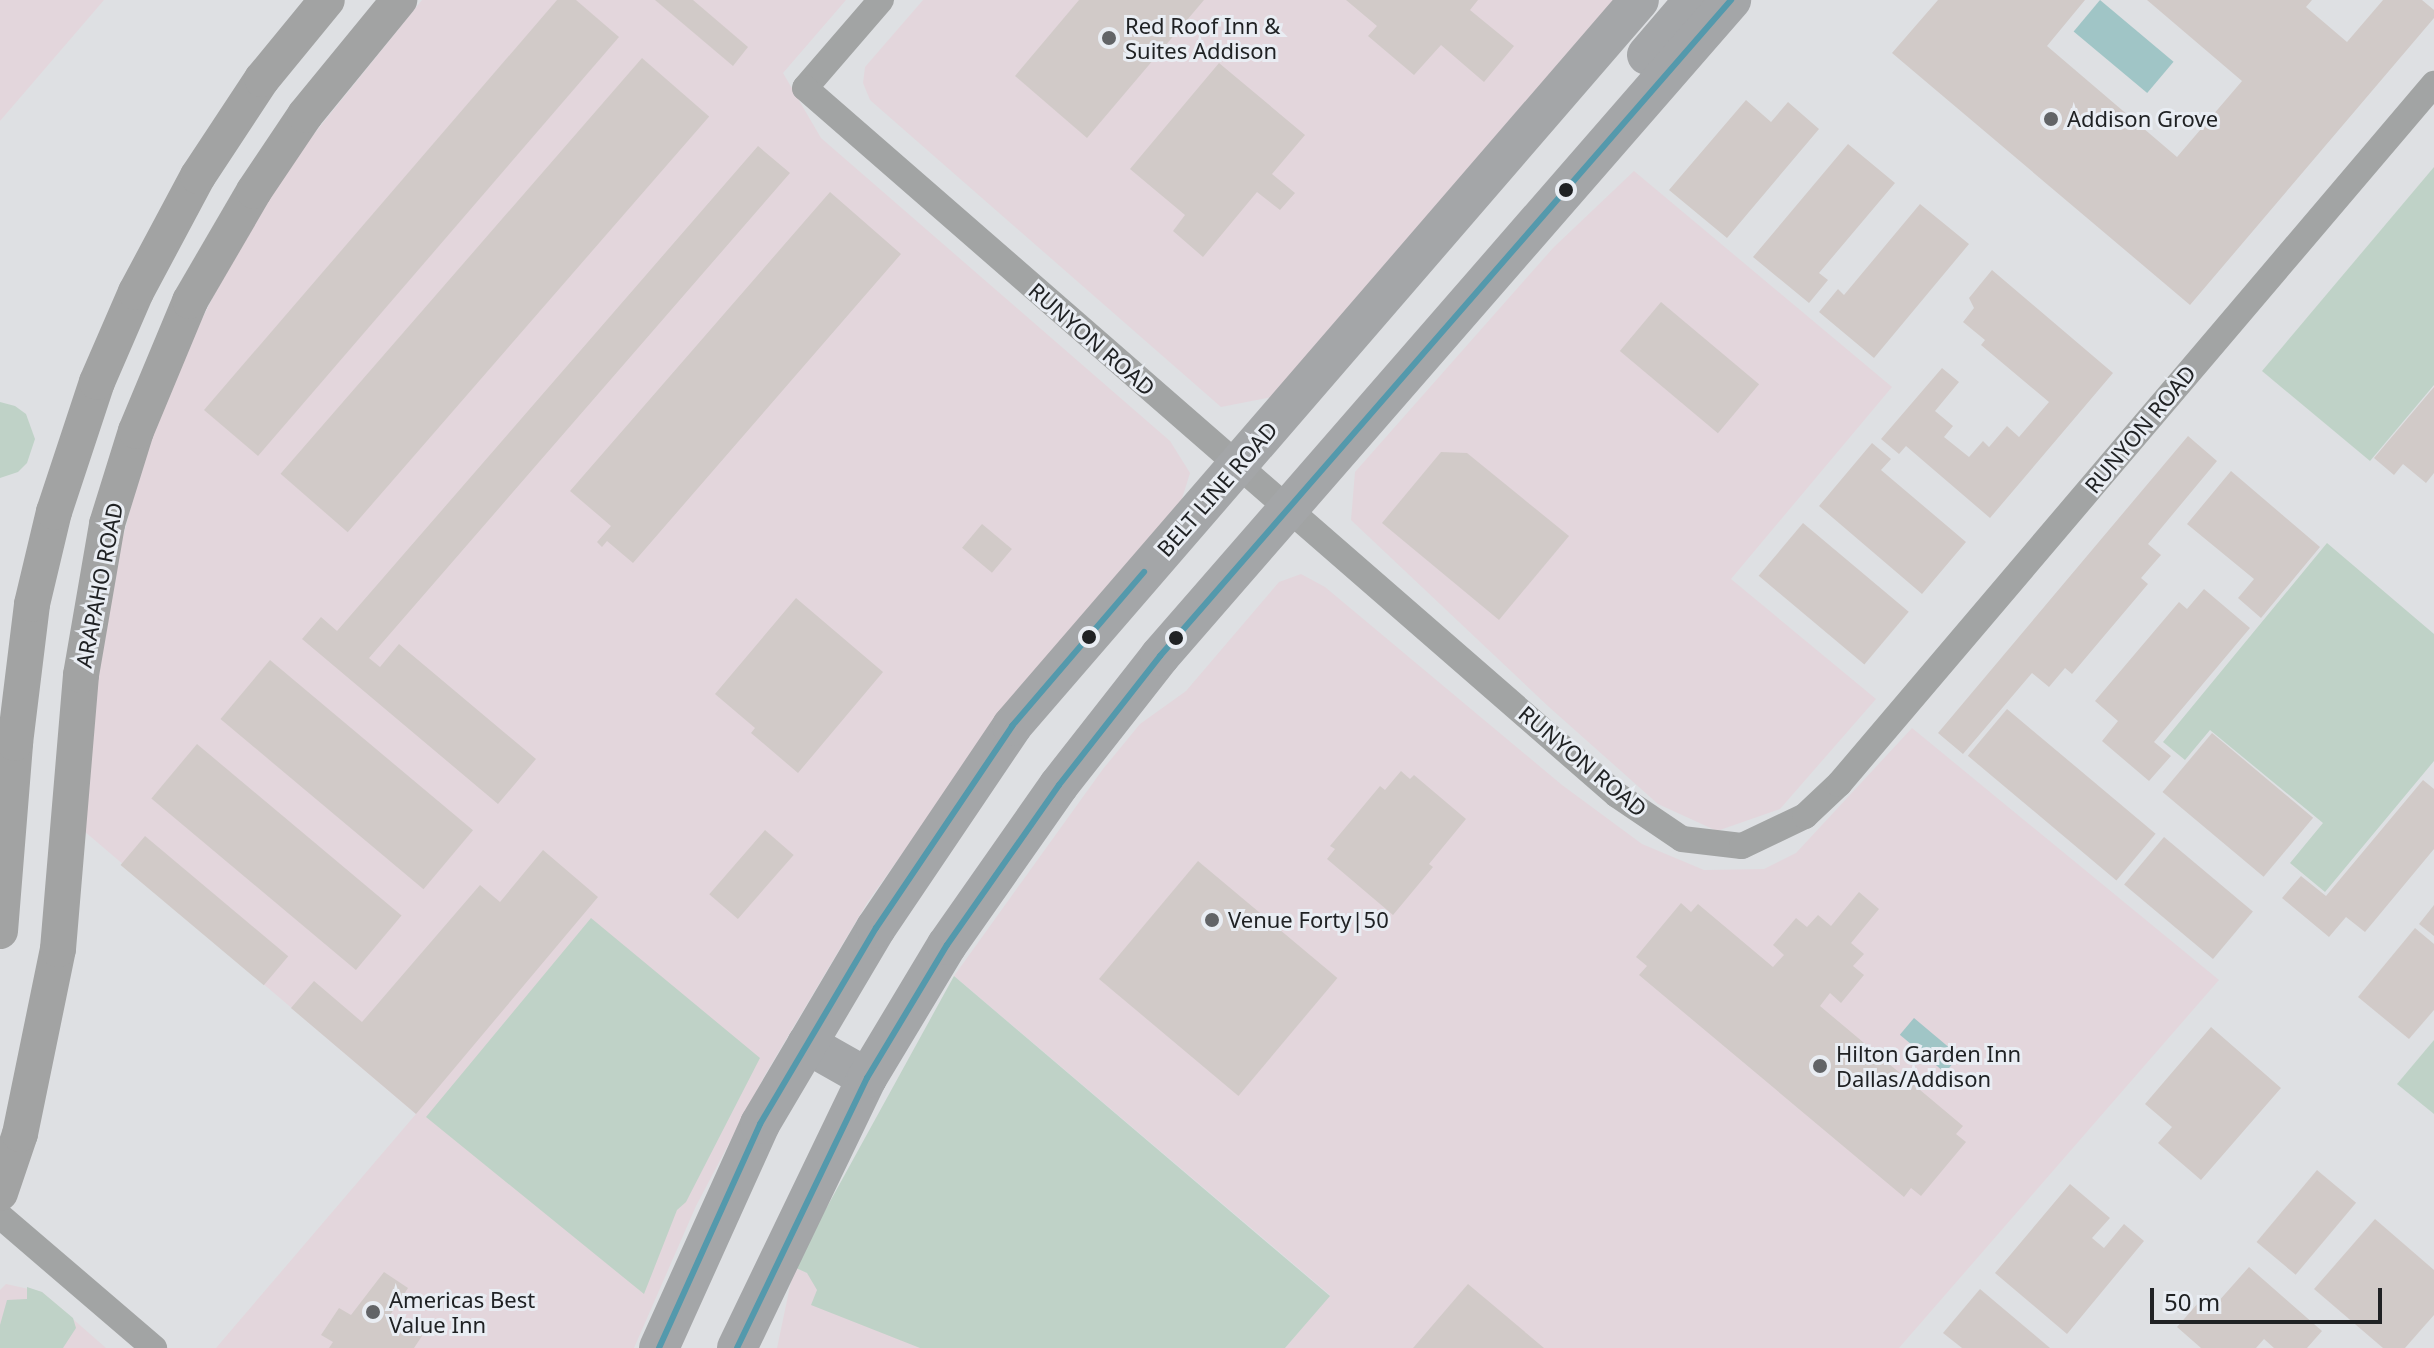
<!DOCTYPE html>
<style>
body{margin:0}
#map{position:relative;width:2434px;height:1348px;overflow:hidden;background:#dee0e3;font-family:"Noto Sans",sans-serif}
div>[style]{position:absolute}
.commercial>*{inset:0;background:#e3d6dc}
.green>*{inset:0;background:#bfd2c7}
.water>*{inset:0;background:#a0c5c6;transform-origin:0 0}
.building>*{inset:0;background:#d1cac8;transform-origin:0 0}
.minor>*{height:26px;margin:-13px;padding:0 13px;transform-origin:13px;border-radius:13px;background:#a2a4a4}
.secondary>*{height:36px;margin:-18px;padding:0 18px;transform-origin:18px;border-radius:18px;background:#a2a3a3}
.primary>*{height:40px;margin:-20px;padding:0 20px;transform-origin:20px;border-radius:20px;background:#a4a6a8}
.bus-1>*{height:6px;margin:-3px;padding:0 3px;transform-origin:3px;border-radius:3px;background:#5499ac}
.dots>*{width:22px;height:22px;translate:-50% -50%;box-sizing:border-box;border:4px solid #e9edf3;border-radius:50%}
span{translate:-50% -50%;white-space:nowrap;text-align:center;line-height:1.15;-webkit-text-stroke:6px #e9edf3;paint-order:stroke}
.poi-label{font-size:22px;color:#202224}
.left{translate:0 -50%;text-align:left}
.street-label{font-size:22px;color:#202224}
.scale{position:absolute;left:2150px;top:1288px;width:232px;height:36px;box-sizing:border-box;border:4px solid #202224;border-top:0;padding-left:10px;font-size:24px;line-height:28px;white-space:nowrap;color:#202224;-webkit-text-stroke:6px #e9edf3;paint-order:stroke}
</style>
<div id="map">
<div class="commercial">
<div style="clip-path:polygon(0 0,104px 0,0 121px)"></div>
<div style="clip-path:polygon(422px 0,846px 0,783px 73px,821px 138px,1170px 441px,1190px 473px,1181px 502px,1002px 714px,867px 903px,765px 1075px,696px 1206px,634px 1348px,216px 1348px,416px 1114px,84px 831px,105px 605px,148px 443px,171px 381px,234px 255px,297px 155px)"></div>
<div style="clip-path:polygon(923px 0,1614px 0,1272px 397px,1221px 407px,870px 100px,863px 83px,865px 67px)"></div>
<div style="clip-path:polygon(1634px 171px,1892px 387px,1731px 579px,1876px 699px,1780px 809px,1717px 831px,1658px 804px,1549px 707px,1351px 520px,1355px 472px,1553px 248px)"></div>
<div style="clip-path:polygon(1301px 574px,1325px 587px,1562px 785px,1642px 844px,1704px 870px,1764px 869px,1796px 853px,1912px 728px,2219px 980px,1899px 1348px,1285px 1348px,1330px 1295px,954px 976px,1103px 769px,1140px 724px,1186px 691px,1279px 582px)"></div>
<div style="clip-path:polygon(794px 1267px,977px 1348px,777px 1348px)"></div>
<div style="clip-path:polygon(6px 1284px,42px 1292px,106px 1348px,0 1348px,0 1290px)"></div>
</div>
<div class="green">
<div style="clip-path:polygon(2434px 167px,2434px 385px,2370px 461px,2262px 371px)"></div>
<div style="clip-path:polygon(0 402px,15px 406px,26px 414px,35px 439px,27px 463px,18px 472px,0 478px)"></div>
<div style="clip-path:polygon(2327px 543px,2434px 634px,2434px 761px,2325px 892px,2290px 863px,2323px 823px,2210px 730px,2185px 760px,2163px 742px)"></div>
<div style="clip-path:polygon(591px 918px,760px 1058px,686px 1202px,677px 1210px,644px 1294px,426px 1117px)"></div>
<div style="clip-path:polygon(954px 976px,1330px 1296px,1285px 1348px,920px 1348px,811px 1305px,817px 1290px,807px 1273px,794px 1267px)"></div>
<div style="clip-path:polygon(2434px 1040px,2434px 1114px,2397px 1084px)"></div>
<div style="clip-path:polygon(27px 1287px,42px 1292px,73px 1318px,76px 1328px,63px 1348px,0 1348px,0 1325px,7px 1300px,27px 1299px)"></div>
</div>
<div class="water">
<div style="left:2100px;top:0;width:96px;height:41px;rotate:40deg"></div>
<div style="left:1914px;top:1018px;width:59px;height:22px;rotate:40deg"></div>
</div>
<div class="building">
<div style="clip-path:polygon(557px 0,576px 0,619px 37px,258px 456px,204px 410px)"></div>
<div style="clip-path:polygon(655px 0,693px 0,748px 47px,733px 66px)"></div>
<div style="clip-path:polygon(1079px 0,1204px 0,1087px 138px,1015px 76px)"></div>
<div style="clip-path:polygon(1346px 0,1478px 0,1470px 10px,1514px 46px,1484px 82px,1441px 45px,1414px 75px,1368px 36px,1377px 26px)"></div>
<div style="clip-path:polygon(1938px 0,2085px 0,2047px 46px,2177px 157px,2242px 81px,2147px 0,2312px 0,2306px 7px,2347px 42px,2383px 0,2422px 0,2434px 10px,2434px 18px,2190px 305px,1892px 53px)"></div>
<div style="left:642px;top:58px;width:89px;height:551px;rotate:41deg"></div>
<div style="clip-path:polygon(1219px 63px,1305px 135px,1272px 174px,1295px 193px,1280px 210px,1257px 192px,1203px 257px,1173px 231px,1185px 215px,1130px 169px)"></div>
<div style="clip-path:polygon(1746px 100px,1771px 122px,1788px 102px,1819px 129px,1727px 238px,1669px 190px)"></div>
<div style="clip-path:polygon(1848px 144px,1895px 183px,1819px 273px,1828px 280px,1809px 303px,1753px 257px)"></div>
<div style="clip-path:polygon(758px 146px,790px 173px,369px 658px,380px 667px,399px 644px,536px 759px,498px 804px,302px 639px,321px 617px,337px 631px)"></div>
<div style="clip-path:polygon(830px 192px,901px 254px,633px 563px,607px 541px,602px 547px,597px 542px,611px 526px,570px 491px)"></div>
<div style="clip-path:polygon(1920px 204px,1969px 244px,1874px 358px,1819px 312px,1838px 289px,1844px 295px)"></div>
<div style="clip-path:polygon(1992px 270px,2113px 373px,1990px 518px,1906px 446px,1899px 454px,1881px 439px,1942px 368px,1959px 382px,1935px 411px,1953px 426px,1944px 437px,1969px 457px,1983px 441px,1989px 447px,2007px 426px,2019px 437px,2049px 402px,1981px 345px,1985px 340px,1963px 322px,1974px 308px,1969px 298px)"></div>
<div style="left:1661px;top:302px;width:128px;height:64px;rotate:40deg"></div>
<div style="clip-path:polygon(2434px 387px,2434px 473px,2426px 483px,2403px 464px,2394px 475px,2374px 458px)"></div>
<div style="clip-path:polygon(2188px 436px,2217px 461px,2148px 544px,2161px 555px,2141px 578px,2148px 584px,2072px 674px,2065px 668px,2049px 687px,2032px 673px,1963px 754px,1938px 733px)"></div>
<div style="clip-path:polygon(1872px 443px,1891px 459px,1881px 470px,1966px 542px,1922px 594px,1819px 506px)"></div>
<div style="clip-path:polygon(1441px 452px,1467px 453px,1569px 536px,1499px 620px,1382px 523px)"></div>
<div style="clip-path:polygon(2231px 471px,2320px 547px,2261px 618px,2238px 598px,2254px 579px,2187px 524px)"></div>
<div style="left:1803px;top:523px;width:138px;height:69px;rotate:40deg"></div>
<div style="left:982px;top:524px;width:39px;height:31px;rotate:40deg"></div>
<div style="clip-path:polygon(2204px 589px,2250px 628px,2154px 742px,2171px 756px,2149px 781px,2102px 741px,2118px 721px,2095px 701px,2179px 602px,2187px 609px)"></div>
<div style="clip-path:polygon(796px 598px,883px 672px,798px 773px,751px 733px,755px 728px,715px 694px)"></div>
<div style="left:270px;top:660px;width:265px;height:77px;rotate:40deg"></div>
<div style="left:2007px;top:709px;width:194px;height:61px;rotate:40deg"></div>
<div style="left:2212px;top:733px;width:132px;height:77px;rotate:40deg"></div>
<div style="left:197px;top:744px;width:267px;height:71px;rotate:40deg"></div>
<div style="clip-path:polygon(1401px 771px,1410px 779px,1414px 775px,1466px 819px,1429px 864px,1433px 867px,1393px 915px,1327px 859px,1335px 849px,1330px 846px,1380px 786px,1385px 790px)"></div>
<div style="clip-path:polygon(2423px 780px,2434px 789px,2434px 849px,2365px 932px,2346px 917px,2329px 937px,2282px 898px,2301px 876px,2326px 896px)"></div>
<div style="left:765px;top:830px;width:38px;height:85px;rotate:41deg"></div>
<div style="left:145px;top:836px;width:187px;height:38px;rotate:40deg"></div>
<div style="left:2164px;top:837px;width:116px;height:62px;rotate:40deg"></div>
<div style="clip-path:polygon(543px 850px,598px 897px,416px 1114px,291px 1008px,314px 981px,362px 1022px,480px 885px,500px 902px)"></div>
<div style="left:1198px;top:861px;width:182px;height:154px;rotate:40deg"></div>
<div style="clip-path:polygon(1859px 892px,1879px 909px,1851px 943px,1864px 954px,1853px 966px,1864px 975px,1841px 1003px,1830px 993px,1820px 1006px,1963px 1126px,1956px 1134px,1966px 1142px,1921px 1196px,1911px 1188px,1904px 1197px,1639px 975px,1647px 966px,1636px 957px,1681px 903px,1691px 912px,1698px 904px,1773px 967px,1784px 955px,1773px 945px,1796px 918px,1807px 927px,1818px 915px,1831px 926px)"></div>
<div style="clip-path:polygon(2434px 905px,2434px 936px,2419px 924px)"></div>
<div style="clip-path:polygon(2415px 928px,2434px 944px,2434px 1010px,2409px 1039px,2358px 997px)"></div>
<div style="clip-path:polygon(2211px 1027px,2281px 1088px,2201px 1180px,2158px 1143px,2172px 1127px,2145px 1104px)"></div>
<div style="left:2317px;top:1170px;width:51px;height:94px;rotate:40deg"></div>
<div style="clip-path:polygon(2070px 1184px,2110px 1218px,2092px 1238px,2104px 1248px,2124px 1224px,2144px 1241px,2067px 1334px,1995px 1273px)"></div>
<div style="clip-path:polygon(2375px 1219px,2434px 1270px,2434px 1315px,2405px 1348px,2383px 1348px,2314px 1289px)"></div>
<div style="clip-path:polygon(2249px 1267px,2322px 1331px,2307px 1348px,2274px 1348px,2264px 1339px,2256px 1348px,2201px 1348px,2177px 1327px,2206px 1294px,2217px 1303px)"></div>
<div style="clip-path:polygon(384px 1272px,408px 1288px,390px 1315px,422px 1336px,414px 1348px,329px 1348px,333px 1342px,321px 1335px,339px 1308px,351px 1315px)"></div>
<div style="clip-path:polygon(1468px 1284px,1544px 1348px,1413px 1348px)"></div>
<div style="clip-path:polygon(1980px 1289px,2050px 1348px,1962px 1348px,1943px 1333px)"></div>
</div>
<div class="minor">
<div style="left:881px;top:0;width:116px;rotate:130.8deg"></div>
<div style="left:805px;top:88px;width:1077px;rotate:41.05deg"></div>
<div style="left:1617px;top:795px;width:78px;rotate:34.1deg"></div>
<div style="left:1682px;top:839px;width:60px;rotate:6.7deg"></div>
<div style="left:1742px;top:846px;width:70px;rotate:-25.5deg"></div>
<div style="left:1805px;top:816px;width:47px;rotate:-43.3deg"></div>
<div style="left:1839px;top:784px;width:919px;rotate:-49.64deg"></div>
<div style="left:0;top:1216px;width:203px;rotate:40.6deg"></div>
</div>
<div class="secondary">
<div style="left:0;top:931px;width:189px;rotate:-85.4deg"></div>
<div style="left:15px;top:743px;width:140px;rotate:-83deg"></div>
<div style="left:32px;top:604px;width:95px;rotate:-76.6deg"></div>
<div style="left:54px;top:512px;width:137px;rotate:-71.7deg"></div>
<div style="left:97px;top:382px;width:98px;rotate:-66.6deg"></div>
<div style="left:136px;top:292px;width:132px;rotate:-61.9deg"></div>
<div style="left:198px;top:176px;width:116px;rotate:-56.6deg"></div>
<div style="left:262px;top:79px;width:102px;rotate:-50.6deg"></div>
<div style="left:0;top:1193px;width:62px;rotate:-71.3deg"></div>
<div style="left:20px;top:1134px;width:189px;rotate:-78.4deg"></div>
<div style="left:58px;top:949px;width:275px;rotate:-85.2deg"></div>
<div style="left:81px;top:675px;width:153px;rotate:-80.2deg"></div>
<div style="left:107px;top:524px;width:97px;rotate:-72.7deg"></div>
<div style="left:136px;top:431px;width:141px;rotate:-67.4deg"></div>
<div style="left:190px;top:301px;width:127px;rotate:-59.8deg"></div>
<div style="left:254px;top:191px;width:92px;rotate:-56.1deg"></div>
<div style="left:305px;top:115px;width:149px;rotate:-50.7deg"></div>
</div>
<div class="primary">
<div style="left:1647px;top:55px;width:72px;rotate:-49.5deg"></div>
<div style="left:807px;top:1044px;width:69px;rotate:29.5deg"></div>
<div style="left:659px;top:1348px;width:246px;rotate:-65.7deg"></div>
<div style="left:760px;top:1124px;width:228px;rotate:-59.4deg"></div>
<div style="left:876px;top:928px;width:244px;rotate:-56deg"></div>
<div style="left:1012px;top:726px;width:959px;rotate:-49.18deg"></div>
<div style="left:737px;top:1348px;width:300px;rotate:-64.3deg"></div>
<div style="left:867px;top:1078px;width:155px;rotate:-59deg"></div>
<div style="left:947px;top:945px;width:195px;rotate:-55deg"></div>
<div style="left:1059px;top:785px;width:164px;rotate:-51.9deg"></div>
<div style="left:1160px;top:656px;width:870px;rotate:-48.96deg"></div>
</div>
<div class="bus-1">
<div style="left:659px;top:1348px;width:246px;rotate:-65.7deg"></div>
<div style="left:760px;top:1124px;width:228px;rotate:-59.4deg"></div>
<div style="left:876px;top:928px;width:244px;rotate:-56deg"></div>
<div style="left:1012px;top:726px;width:203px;rotate:-49.4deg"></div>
<div style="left:737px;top:1348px;width:300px;rotate:-64.3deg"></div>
<div style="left:867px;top:1078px;width:155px;rotate:-59deg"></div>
<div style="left:947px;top:945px;width:195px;rotate:-55deg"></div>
<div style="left:1059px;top:785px;width:164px;rotate:-51.9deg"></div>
<div style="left:1160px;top:656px;width:870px;rotate:-48.96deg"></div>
</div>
<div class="dots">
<div style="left:1109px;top:38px;background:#626467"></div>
<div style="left:2051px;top:119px;background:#626467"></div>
<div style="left:1566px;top:190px;background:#202224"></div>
<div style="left:1089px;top:637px;background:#202224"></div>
<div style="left:1176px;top:638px;background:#202224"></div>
<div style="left:1212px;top:920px;background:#626467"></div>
<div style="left:1820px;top:1066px;background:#626467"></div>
<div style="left:373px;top:1312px;background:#626467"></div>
</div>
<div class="poi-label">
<span class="left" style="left:1125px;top:38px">Red Roof Inn &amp;<br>Suites Addison</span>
<span class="left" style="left:2067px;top:119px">Addison Grove</span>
<span class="left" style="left:1228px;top:920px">Venue Forty|50</span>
<span class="left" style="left:1836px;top:1066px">Hilton Garden Inn<br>Dallas/Addison</span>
<span class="left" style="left:389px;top:1312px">Americas Best<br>Value Inn</span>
</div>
<div class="street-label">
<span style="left:1092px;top:339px;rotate:41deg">RUNYON ROAD</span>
<span style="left:2140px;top:429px;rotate:-50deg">RUNYON ROAD</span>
<span style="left:1217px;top:489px;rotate:-49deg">BELT LINE ROAD</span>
<span style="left:99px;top:585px;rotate:-79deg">ARAPAHO ROAD</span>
<span style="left:1583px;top:761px;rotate:40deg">RUNYON ROAD</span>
</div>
<div class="scale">50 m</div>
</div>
